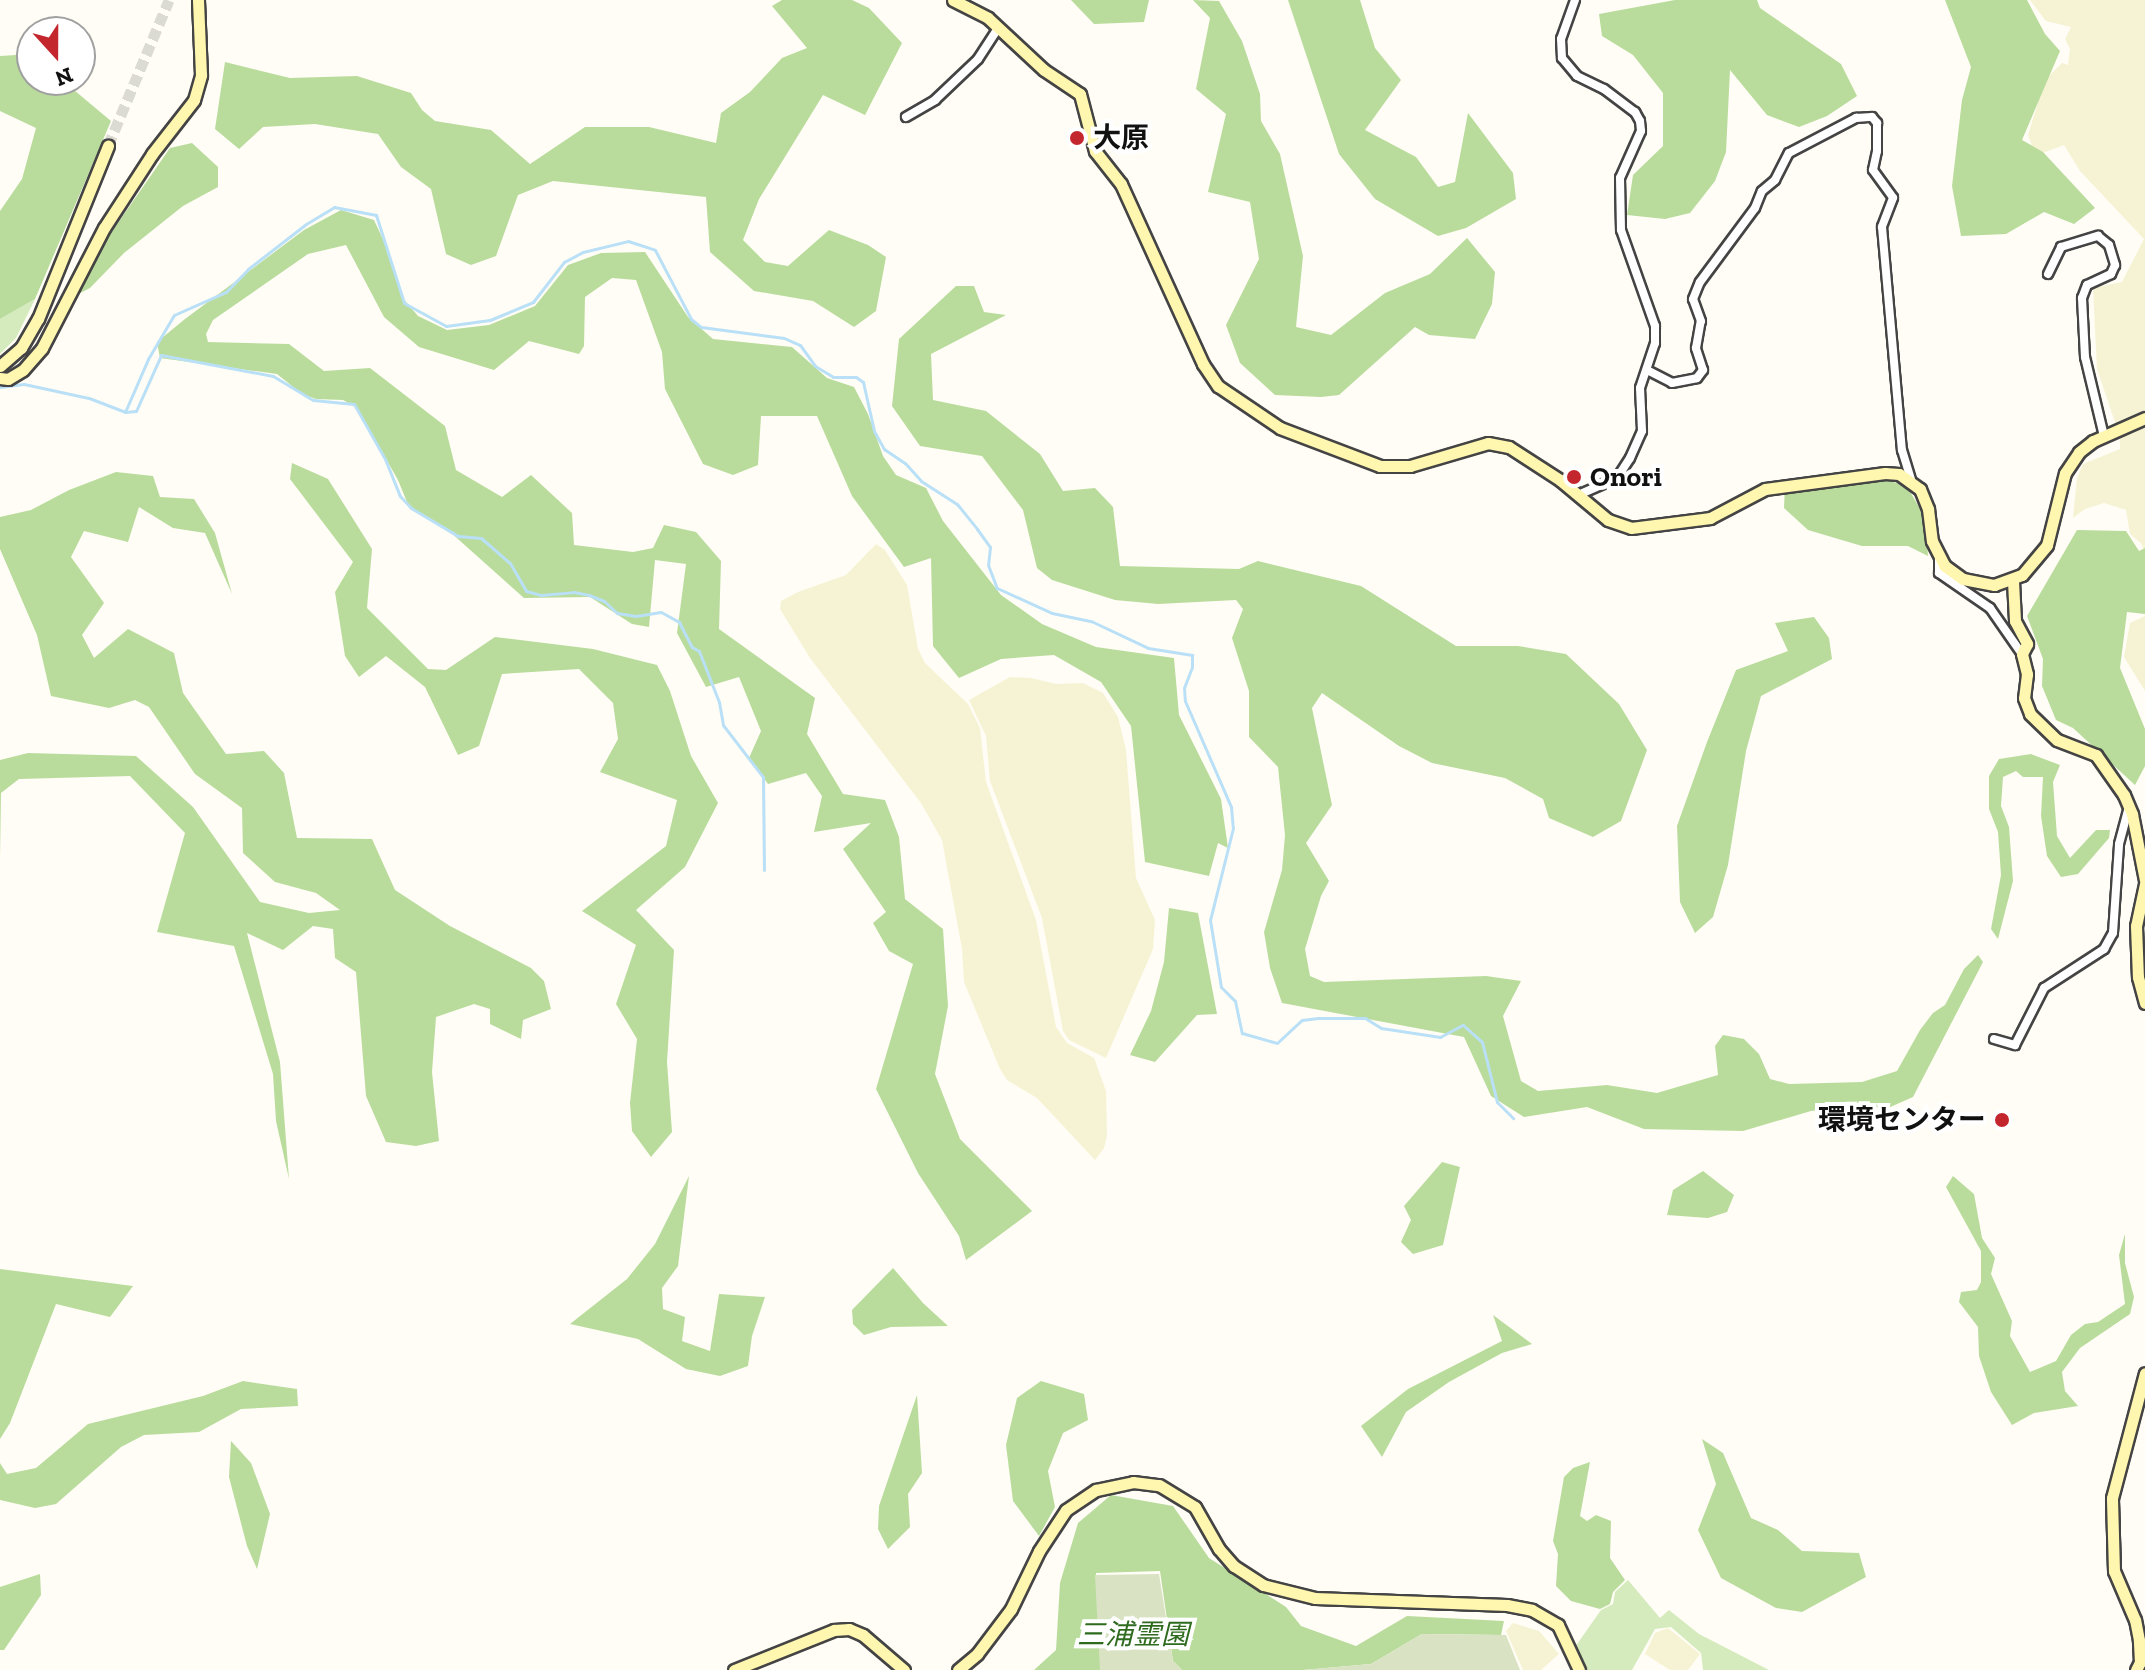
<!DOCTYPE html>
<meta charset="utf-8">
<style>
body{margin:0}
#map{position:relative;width:2145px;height:1670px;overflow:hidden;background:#fffdf5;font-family:"Zilla Slab","Noto Sans JP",serif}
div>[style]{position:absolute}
.farmland>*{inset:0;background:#f6f3d4}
.green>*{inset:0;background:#d5ebbd}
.forest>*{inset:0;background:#b9dc9c}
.cemetery>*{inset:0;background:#d9e3c4}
.stream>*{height:3px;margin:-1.5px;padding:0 1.5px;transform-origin:1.5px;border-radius:1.5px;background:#b9e0f7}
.secondary-tunnel>*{height:11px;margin-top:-5.5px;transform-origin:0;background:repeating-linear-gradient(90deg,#dbdad3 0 11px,transparent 0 16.5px)}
.roads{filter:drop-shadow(2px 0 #444) drop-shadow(-2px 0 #444) drop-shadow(0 2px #444) drop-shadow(0 -2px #444)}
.street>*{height:8px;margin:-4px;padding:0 4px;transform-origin:4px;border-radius:4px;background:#fff}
.secondary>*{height:11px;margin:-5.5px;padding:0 5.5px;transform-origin:5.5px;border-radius:5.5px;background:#fff6b0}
.dots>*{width:22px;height:22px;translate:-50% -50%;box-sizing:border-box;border:4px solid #fff;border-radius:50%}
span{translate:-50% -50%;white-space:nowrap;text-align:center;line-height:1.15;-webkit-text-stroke:8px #fff;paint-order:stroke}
.poi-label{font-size:28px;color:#111;font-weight:700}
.left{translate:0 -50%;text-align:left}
.right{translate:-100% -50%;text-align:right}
.park-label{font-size:28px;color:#2f6b1f;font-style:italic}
.north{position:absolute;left:16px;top:16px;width:80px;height:80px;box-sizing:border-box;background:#fff;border:2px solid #a0a0a0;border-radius:50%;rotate:159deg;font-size:22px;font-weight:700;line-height:32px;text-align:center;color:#111}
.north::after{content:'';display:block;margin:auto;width:28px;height:36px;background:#c4262e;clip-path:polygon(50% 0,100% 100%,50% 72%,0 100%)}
</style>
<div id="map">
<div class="farmland">
<div style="clip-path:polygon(2030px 0,2145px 0,2145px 553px,2141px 543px,2130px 534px,2126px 510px,2104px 503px,2085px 509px,2073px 518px,2077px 478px,2083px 464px,2120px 449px,2120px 437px,2097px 369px,2093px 288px,2122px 282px,2144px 239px,2080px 171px,2064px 145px,2040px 154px,2034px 151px,2028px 135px,2045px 80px,2062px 63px,2068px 65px,2070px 49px,2065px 39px,2071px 27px,2046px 21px)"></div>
<div style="clip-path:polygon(876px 544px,885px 550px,907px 585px,918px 649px,925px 663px,968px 704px,980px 728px,986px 782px,1036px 920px,1056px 1027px,1067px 1043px,1094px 1058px,1106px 1091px,1107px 1136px,1104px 1148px,1095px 1160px,1037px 1098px,1007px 1080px,1000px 1069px,964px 982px,962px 949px,942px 840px,921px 803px,810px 658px,780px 609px,781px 601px,798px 592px,846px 575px)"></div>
<div style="clip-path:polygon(2145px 616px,2145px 691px,2124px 657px,2130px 623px)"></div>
<div style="clip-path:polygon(1010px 677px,1031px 678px,1056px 684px,1083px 683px,1103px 693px,1118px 717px,1126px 750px,1136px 878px,1155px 920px,1153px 949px,1106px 1058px,1069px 1040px,1063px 1031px,1042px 918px,990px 781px,986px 736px,969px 700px)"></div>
<div style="clip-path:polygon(1513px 1623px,1539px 1631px,1559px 1654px,1541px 1670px,1523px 1670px,1506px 1631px)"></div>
<div style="clip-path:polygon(1668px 1628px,1700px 1654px,1688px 1670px,1670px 1670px,1645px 1654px,1655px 1633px)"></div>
</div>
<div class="green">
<div style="clip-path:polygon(35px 299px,16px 338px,0 354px,0 319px)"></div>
<div style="clip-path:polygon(1628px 1580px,1660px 1618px,1669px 1610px,1699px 1634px,1769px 1670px,1703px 1670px,1701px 1653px,1671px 1627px,1655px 1629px,1632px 1670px,1585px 1670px,1575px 1647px,1601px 1610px,1613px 1604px,1615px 1592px)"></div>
</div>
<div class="forest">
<div style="clip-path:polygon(782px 0,852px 0,869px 8px,902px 43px,865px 115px,823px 95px,759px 199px,743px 240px,765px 262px,788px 266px,829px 230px,868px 245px,886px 257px,876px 311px,854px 327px,813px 301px,754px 291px,710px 252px,706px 197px,553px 181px,518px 195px,496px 256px,471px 265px,446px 254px,431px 189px,401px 167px,378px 134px,315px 124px,263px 127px,239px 149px,215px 129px,225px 62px,290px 78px,357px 76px,411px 93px,422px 110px,435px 121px,491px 130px,530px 164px,585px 127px,649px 127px,716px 143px,721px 113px,750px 92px,782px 58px,807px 48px,772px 6px)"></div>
<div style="clip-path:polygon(1071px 0,1149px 0,1144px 22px,1094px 24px)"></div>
<div style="clip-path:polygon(1193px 0,1219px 1px,1242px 41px,1260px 94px,1261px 121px,1280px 154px,1303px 256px,1296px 327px,1331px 335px,1385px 293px,1430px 274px,1467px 238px,1495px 272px,1492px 304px,1475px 339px,1429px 335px,1415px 327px,1339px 395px,1321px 397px,1275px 395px,1240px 363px,1226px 325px,1259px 259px,1250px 202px,1208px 192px,1226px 114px,1196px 89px,1210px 18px)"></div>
<div style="clip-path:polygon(1288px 0,1360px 0,1375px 48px,1401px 80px,1365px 130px,1416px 157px,1438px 187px,1455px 182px,1468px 113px,1513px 173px,1516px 199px,1466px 228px,1438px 236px,1375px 199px,1339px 154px)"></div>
<div style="clip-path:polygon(1675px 0,1757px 0,1760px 8px,1841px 64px,1857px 96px,1827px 116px,1799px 127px,1767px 115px,1730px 70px,1726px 152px,1715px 181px,1690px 213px,1665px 219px,1627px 215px,1633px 175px,1663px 146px,1663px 93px,1633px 55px,1602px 36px,1599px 14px)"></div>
<div style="clip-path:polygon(1945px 0,2027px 0,2045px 34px,2060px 51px,2022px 140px,2043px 152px,2095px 208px,2074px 224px,2044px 212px,2006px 234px,1961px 236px,1952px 186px,1962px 100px,1971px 67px)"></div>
<div style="clip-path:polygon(32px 54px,32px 80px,62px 80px,111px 121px,35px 299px,0 319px,0 211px,22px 179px,36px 128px,0 111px,0 56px)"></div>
<div style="clip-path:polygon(192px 143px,218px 167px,218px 187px,183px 206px,124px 253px,90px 288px,63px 302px,170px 148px)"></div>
<div style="clip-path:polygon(341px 210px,374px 220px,388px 250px,401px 296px,418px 316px,447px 330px,489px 325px,535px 306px,568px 265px,601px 253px,645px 252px,688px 317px,713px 339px,792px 347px,827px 378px,854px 387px,868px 414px,883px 456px,896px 475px,926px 488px,943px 521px,1001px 595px,1042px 624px,1096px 647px,1174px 658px,1179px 715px,1221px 799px,1228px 848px,1218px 843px,1209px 876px,1145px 862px,1131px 726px,1101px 682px,1054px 655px,1001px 659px,959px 678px,933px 646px,931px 558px,904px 567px,852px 496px,817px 416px,761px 416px,758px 465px,733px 475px,703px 464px,665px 389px,662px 352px,636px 280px,612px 278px,585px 297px,584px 346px,579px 354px,529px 341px,494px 370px,419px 347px,384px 317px,346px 245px,308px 254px,213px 320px,206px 334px,208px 342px,289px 344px,324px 371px,370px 368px,445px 426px,456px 470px,502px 497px,531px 475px,572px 513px,574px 545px,633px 552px,653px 548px,664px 525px,696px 532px,721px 561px,719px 629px,815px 698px,807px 734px,843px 794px,885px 800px,899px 837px,905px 899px,943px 929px,948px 1006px,935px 1074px,960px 1139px,1032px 1211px,966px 1260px,959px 1236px,918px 1173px,876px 1089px,913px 964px,889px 951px,873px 923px,886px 912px,843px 849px,871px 823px,814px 832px,822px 796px,806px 773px,768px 784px,749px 758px,761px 731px,739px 677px,706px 687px,677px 633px,686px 564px,655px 560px,649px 627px,632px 624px,590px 597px,524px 598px,449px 531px,409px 507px,398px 480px,357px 408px,343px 400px,316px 399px,302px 394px,277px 374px,160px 358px,157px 342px,185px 319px,304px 230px)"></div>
<div style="clip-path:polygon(956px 286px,974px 286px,984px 312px,1006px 315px,931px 354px,933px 400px,986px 411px,1040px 454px,1063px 491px,1095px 488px,1113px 507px,1120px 566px,1239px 569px,1258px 561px,1361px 586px,1456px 646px,1518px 646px,1566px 654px,1619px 704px,1647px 750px,1621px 821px,1593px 837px,1549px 818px,1543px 799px,1505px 778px,1432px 763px,1399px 746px,1322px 693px,1312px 708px,1332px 805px,1306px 843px,1329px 881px,1321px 896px,1305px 949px,1310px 976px,1324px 982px,1486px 976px,1521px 981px,1503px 1016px,1521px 1081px,1538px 1091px,1607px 1085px,1657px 1093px,1718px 1075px,1715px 1046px,1723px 1035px,1744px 1039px,1759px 1054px,1770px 1079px,1789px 1084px,1862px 1082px,1897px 1071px,1920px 1030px,1933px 1013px,1945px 1005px,1964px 969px,1978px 955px,1983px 962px,1913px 1097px,1888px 1108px,1852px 1106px,1811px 1111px,1743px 1131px,1644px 1129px,1587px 1107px,1524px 1117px,1491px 1096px,1464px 1037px,1282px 1003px,1270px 968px,1264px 932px,1282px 870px,1285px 835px,1278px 767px,1249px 737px,1249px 691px,1232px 638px,1243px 609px,1236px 600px,1158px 604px,1115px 600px,1052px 580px,1037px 568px,1023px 510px,982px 456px,920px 446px,892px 406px,899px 339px)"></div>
<div style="clip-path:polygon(292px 463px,328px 479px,372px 549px,367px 608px,428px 669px,446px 670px,495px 637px,593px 649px,657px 665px,670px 691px,691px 756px,718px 803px,685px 867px,636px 910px,674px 950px,667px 1062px,672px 1132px,651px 1157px,632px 1131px,630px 1103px,637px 1039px,616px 1004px,636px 945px,582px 911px,666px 846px,677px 800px,600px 772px,618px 739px,613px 703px,579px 669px,502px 674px,479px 746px,458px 755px,425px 687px,386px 656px,359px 677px,345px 656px,335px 592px,353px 562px,290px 479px)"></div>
<div style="clip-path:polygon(116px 472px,153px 476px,160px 497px,194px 499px,215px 533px,232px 594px,205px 533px,173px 528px,139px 507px,128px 542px,84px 531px,71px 557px,104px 603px,82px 635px,94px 658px,128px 629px,174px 653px,183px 693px,226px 754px,264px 751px,284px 773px,297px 838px,372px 839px,395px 890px,450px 926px,531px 968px,544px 981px,551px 1009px,523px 1020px,521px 1039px,490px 1024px,490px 1009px,474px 1004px,436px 1017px,432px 1072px,439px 1141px,416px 1146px,386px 1142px,366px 1096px,356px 972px,335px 958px,333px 929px,313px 926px,283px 950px,247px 933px,280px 1062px,289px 1179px,276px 1121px,273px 1074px,234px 946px,157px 932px,185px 833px,130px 776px,19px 779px,1px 793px,0 859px,0 760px,28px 753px,136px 756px,193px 807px,260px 902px,309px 913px,340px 910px,316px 893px,275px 882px,243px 853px,242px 808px,195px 774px,149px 707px,135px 700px,109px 708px,51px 696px,37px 635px,0 549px,0 517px,31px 510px,69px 490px)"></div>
<div style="clip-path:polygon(1871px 477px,1906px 485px,1925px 517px,1928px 556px,1908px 546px,1862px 546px,1808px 530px,1784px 508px,1785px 485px)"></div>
<div style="clip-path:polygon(2077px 530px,2126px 531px,2139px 551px,2145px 548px,2145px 614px,2127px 612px,2120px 668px,2145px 729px,2145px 766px,2135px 785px,2073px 728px,2056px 720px,2042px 686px,2043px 659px,2027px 616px)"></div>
<div style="clip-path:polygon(1814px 617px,1829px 638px,1832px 659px,1761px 696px,1746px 751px,1728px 865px,1713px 917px,1695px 933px,1680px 902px,1677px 826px,1707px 742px,1736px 670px,1788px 651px,1775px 623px)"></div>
<div style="clip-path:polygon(2031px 754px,2060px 765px,2053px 782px,2057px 836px,2070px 858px,2096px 830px,2110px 830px,2109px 838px,2078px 874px,2061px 877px,2047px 856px,2041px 816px,2043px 777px,2023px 777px,2016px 771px,2003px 777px,2001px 806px,2009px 827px,2013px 881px,1998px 939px,1991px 929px,2001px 875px,1998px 832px,1989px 809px,1989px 776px,1999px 759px)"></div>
<div style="clip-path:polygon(1169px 908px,1198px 913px,1217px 1014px,1197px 1015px,1155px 1062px,1130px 1055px,1151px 1011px,1164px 962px)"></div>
<div style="clip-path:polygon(1442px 1162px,1460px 1167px,1443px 1245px,1413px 1254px,1401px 1242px,1411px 1220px,1404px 1206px)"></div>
<div style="clip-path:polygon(1703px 1171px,1734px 1195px,1727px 1212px,1708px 1218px,1667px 1215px,1673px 1190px)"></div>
<div style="clip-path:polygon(689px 1176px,678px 1266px,662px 1288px,663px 1309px,685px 1317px,682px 1341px,710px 1351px,719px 1294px,765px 1297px,752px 1336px,748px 1366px,720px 1376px,686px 1369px,638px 1339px,570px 1324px,627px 1279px,655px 1244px)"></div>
<div style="clip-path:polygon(1953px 1176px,1974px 1194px,1982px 1238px,1995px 1258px,1991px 1274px,2012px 1321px,2010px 1336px,2030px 1372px,2056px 1361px,2071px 1335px,2085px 1324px,2098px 1322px,2125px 1304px,2119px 1255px,2125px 1234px,2125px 1263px,2134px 1297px,2130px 1314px,2080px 1348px,2062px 1372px,2065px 1391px,2078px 1406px,2034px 1413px,2012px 1425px,1991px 1392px,1979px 1356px,1978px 1327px,1959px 1302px,1961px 1292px,1977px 1290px,1981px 1282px,1981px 1251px,1946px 1187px)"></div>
<div style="clip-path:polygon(893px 1268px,923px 1303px,948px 1326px,891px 1327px,864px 1335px,853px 1324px,852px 1310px)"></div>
<div style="clip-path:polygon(0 1269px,133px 1286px,110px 1317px,56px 1304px,10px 1423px,0 1439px)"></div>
<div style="clip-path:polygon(1493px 1315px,1532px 1344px,1502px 1353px,1449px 1382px,1406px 1412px,1382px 1457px,1361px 1426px,1408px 1389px,1502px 1341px)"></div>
<div style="clip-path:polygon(243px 1381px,297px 1389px,298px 1406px,241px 1409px,199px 1432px,144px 1435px,121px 1447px,56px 1504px,35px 1508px,0 1500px,0 1463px,7px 1474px,36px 1468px,88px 1424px,203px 1396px)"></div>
<div style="clip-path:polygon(1041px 1381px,1084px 1394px,1088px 1420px,1063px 1433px,1048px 1471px,1055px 1507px,1039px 1536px,1013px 1501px,1006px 1445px,1017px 1398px)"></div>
<div style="clip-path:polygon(917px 1395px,922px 1473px,908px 1494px,910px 1527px,888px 1549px,878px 1529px,879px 1506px)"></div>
<div style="clip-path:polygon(1702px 1439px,1723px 1453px,1751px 1518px,1778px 1530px,1802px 1551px,1859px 1553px,1866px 1577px,1802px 1612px,1776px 1608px,1721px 1578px,1698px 1530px,1716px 1484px)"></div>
<div style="clip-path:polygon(231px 1441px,251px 1463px,270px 1514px,257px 1569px,247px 1546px,229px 1477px)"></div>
<div style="clip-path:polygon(1590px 1462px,1580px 1516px,1587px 1521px,1596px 1515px,1611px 1521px,1610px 1558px,1625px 1580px,1613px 1592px,1610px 1604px,1600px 1609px,1571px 1601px,1556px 1586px,1558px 1554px,1553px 1541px,1564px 1477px,1573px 1468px)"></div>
<div style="clip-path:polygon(1111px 1495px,1173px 1506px,1209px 1558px,1286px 1607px,1301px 1626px,1356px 1646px,1407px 1616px,1504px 1621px,1501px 1635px,1422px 1634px,1371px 1664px,1303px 1670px,1182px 1670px,1173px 1661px,1160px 1571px,1096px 1573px,1102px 1670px,1034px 1670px,1056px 1650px,1060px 1583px,1078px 1523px)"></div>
<div style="clip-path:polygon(40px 1574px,41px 1595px,4px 1650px,0 1650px,0 1587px)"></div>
</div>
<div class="cemetery">
<div style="clip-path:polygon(1159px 1574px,1173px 1661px,1182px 1670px,1100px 1670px,1095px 1575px)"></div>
<div style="clip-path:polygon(1422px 1634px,1506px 1635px,1520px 1670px,1303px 1670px,1371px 1664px)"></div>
</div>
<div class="stream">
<div style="left:0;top:387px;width:24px;rotate:-7deg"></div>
<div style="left:24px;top:384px;width:66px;rotate:12.2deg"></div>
<div style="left:89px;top:398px;width:39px;rotate:21deg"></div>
<div style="left:125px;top:412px;width:11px;rotate:-5deg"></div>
<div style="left:136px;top:411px;width:61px;rotate:-65.9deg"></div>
<div style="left:161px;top:355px;width:114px;rotate:10.6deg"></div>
<div style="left:273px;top:376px;width:47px;rotate:31deg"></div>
<div style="left:313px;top:400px;width:41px;rotate:5.6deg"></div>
<div style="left:354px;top:404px;width:63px;rotate:60.6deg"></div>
<div style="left:385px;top:459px;width:40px;rotate:68deg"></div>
<div style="left:400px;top:496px;width:16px;rotate:47deg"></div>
<div style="left:411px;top:508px;width:55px;rotate:30.8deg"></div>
<div style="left:458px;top:536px;width:23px;rotate:5deg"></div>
<div style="left:481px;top:538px;width:38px;rotate:41deg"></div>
<div style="left:510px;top:563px;width:32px;rotate:60deg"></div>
<div style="left:526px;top:591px;width:16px;rotate:15deg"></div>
<div style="left:541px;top:595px;width:33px;rotate:-5deg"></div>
<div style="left:574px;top:592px;width:15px;rotate:11deg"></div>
<div style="left:589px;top:595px;width:16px;rotate:22deg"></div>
<div style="left:604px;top:601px;width:18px;rotate:43deg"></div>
<div style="left:617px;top:613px;width:19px;rotate:9deg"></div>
<div style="left:636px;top:616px;width:25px;rotate:-9deg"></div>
<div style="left:661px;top:612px;width:21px;rotate:29deg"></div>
<div style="left:679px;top:622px;width:28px;rotate:63deg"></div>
<div style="left:692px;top:647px;width:8px;rotate:30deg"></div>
<div style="left:699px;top:651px;width:55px;rotate:68.6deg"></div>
<div style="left:719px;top:702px;width:23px;rotate:80deg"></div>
<div style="left:723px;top:725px;width:66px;rotate:52.4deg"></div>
<div style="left:763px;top:777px;width:93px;rotate:89.4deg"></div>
<div style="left:125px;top:412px;width:58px;rotate:-66.5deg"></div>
<div style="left:148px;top:359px;width:51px;rotate:-59.4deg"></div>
<div style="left:174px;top:315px;width:57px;rotate:-23.9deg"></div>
<div style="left:226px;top:292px;width:32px;rotate:-46deg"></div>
<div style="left:248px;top:269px;width:73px;rotate:-37.8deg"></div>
<div style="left:306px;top:224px;width:33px;rotate:-31deg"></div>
<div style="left:334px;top:207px;width:43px;rotate:10.8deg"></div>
<div style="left:376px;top:215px;width:92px;rotate:72.3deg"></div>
<div style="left:404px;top:303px;width:48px;rotate:28.7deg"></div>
<div style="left:446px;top:326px;width:44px;rotate:-7.8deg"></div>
<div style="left:490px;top:320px;width:47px;rotate:-22.7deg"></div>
<div style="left:533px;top:302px;width:51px;rotate:-52.2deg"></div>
<div style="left:564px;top:262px;width:21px;rotate:-28deg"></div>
<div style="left:583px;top:252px;width:46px;rotate:-13.7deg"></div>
<div style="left:628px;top:241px;width:28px;rotate:18deg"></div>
<div style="left:655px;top:250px;width:78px;rotate:62.4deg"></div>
<div style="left:691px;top:319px;width:13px;rotate:39deg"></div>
<div style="left:701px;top:327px;width:84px;rotate:7.5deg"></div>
<div style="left:784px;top:338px;width:17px;rotate:24deg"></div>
<div style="left:800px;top:345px;width:26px;rotate:54deg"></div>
<div style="left:815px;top:366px;width:21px;rotate:31deg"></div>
<div style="left:833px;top:377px;width:23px"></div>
<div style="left:856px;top:377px;width:9px;rotate:36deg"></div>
<div style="left:863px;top:382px;width:50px;rotate:77.3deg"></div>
<div style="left:874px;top:431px;width:21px;rotate:61deg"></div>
<div style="left:884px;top:449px;width:25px;rotate:34deg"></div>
<div style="left:905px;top:463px;width:24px;rotate:48deg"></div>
<div style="left:921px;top:481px;width:43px;rotate:32.6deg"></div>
<div style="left:957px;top:504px;width:32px;rotate:51deg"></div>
<div style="left:977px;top:529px;width:22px;rotate:54deg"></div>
<div style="left:990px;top:547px;width:18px;rotate:96deg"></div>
<div style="left:988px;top:565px;width:25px;rotate:69deg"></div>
<div style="left:997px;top:588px;width:60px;rotate:24.4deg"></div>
<div style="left:1052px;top:613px;width:40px;rotate:12deg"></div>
<div style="left:1091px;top:621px;width:63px;rotate:25.3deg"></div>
<div style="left:1148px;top:648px;width:45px;rotate:9deg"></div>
<div style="left:1192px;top:655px;width:12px;rotate:90deg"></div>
<div style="left:1192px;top:667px;width:22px;rotate:111deg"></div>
<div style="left:1184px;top:688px;width:13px;rotate:86deg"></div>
<div style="left:1185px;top:701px;width:116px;rotate:66.5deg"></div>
<div style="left:1231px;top:807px;width:21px;rotate:85deg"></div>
<div style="left:1233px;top:828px;width:95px;rotate:104deg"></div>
<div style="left:1210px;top:920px;width:68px;rotate:80.7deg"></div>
<div style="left:1221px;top:987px;width:20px;rotate:45deg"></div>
<div style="left:1235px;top:1001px;width:33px;rotate:78deg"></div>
<div style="left:1242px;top:1033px;width:36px;rotate:16deg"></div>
<div style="left:1277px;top:1043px;width:34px;rotate:-43deg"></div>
<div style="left:1302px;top:1020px;width:16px;rotate:-7deg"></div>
<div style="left:1318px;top:1018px;width:47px"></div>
<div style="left:1365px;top:1018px;width:19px;rotate:32deg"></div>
<div style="left:1381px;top:1028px;width:60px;rotate:8.7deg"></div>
<div style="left:1440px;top:1037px;width:26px;rotate:-28deg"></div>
<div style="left:1463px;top:1025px;width:25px;rotate:42deg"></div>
<div style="left:1482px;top:1042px;width:62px;rotate:76deg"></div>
<div style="left:1497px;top:1102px;width:23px;rotate:45deg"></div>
</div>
<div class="secondary-tunnel">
<div style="left:108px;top:146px;width:158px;rotate:-67.3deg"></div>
</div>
<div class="roads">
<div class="street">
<div style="left:1575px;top:0;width:41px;rotate:109.7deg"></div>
<div style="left:1561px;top:39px;width:19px;rotate:87deg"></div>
<div style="left:1562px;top:58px;width:23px;rotate:50deg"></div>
<div style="left:1577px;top:76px;width:30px;rotate:26deg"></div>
<div style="left:1604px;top:89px;width:39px;rotate:37deg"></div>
<div style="left:1635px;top:112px;width:10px;rotate:61deg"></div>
<div style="left:1640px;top:121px;width:10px;rotate:84deg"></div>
<div style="left:1641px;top:131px;width:51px;rotate:114.1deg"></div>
<div style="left:1620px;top:178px;width:52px;rotate:88.9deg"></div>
<div style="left:1621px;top:230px;width:102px;rotate:70.5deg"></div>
<div style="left:1655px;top:326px;width:17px;rotate:90deg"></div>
<div style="left:1655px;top:343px;width:47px;rotate:108.4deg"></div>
<div style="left:1640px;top:388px;width:43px;rotate:87.3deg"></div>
<div style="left:1642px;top:431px;width:30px;rotate:114deg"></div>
<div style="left:1630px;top:458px;width:24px;rotate:123deg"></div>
<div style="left:1617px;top:478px;width:43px;rotate:156.4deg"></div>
<div style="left:906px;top:117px;width:34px;rotate:-30deg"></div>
<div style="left:935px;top:100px;width:59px;rotate:-43.6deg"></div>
<div style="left:978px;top:59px;width:37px;rotate:-57deg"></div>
<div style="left:2048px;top:274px;width:30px;rotate:-64deg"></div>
<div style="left:2061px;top:247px;width:39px;rotate:-17deg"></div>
<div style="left:2098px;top:236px;width:14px;rotate:39deg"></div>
<div style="left:2109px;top:245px;width:21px;rotate:73deg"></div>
<div style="left:2115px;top:265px;width:10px;rotate:114deg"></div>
<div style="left:2111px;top:274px;width:26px;rotate:155deg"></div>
<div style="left:2087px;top:285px;width:14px;rotate:111deg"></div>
<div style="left:2082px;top:298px;width:59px;rotate:87.1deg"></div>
<div style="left:2085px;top:357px;width:81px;rotate:76.5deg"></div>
<div style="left:1647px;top:370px;width:28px;rotate:27deg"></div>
<div style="left:1672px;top:383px;width:25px;rotate:-11deg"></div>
<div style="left:1697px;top:378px;width:10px;rotate:-53deg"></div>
<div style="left:1703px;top:370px;width:23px;rotate:-108deg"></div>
<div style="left:1696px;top:348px;width:27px;rotate:-80deg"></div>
<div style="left:1701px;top:321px;width:23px;rotate:-110deg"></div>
<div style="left:1693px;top:299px;width:18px;rotate:-68deg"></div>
<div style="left:1700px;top:282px;width:92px;rotate:-53.4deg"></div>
<div style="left:1755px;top:208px;width:18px;rotate:-68deg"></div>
<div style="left:1762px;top:191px;width:17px;rotate:-40deg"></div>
<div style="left:1775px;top:180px;width:30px;rotate:-63deg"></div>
<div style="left:1789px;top:153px;width:76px;rotate:-27.6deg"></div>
<div style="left:1856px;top:118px;width:16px;rotate:-4deg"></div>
<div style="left:1872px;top:117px;width:8px;rotate:50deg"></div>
<div style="left:1877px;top:123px;width:28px;rotate:90deg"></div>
<div style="left:1877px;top:151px;width:19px;rotate:102deg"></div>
<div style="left:1873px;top:170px;width:34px;rotate:54deg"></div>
<div style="left:1893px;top:198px;width:31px;rotate:111deg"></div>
<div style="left:1882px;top:227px;width:224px;rotate:84.9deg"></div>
<div style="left:1902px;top:450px;width:31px;rotate:73deg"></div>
<div style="left:1939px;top:557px;width:16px;rotate:90deg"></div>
<div style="left:1939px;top:573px;width:62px;rotate:34.5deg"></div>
<div style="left:1990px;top:608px;width:56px;rotate:55.2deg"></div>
<div style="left:1994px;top:1039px;width:22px;rotate:16deg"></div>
<div style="left:2015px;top:1045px;width:64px;rotate:-63deg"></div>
<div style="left:2044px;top:988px;width:72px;rotate:-33deg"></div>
<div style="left:2104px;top:949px;width:18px;rotate:-61deg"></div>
<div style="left:2113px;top:933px;width:89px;rotate:-86.1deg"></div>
<div style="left:2119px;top:844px;width:38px;rotate:-75deg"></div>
</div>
<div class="secondary">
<div style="left:953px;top:0;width:39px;rotate:27deg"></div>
<div style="left:988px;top:18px;width:76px;rotate:42.9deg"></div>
<div style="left:1044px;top:70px;width:43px;rotate:33.7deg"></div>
<div style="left:1080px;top:94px;width:59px;rotate:75.3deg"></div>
<div style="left:1095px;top:151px;width:42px;rotate:51.8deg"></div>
<div style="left:1121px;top:184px;width:198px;rotate:65.5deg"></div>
<div style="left:1203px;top:364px;width:27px;rotate:56deg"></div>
<div style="left:1218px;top:386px;width:75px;rotate:34.1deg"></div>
<div style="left:1280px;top:428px;width:107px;rotate:20.8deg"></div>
<div style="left:1380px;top:466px;width:30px"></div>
<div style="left:1410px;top:466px;width:81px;rotate:-16.4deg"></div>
<div style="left:1488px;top:443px;width:21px;rotate:11deg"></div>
<div style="left:1509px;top:447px;width:61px;rotate:32.9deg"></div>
<div style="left:1560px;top:480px;width:62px;rotate:39.8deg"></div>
<div style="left:1608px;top:520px;width:24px;rotate:19deg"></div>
<div style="left:1631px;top:528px;width:80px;rotate:-7.2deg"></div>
<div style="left:1710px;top:518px;width:62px;rotate:-27.8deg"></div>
<div style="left:1765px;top:489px;width:121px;rotate:-7.6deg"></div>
<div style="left:1885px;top:473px;width:14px;rotate:4deg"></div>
<div style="left:1899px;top:474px;width:26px;rotate:36deg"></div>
<div style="left:1920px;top:489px;width:22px;rotate:68deg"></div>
<div style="left:1928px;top:509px;width:32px;rotate:83deg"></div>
<div style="left:1932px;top:541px;width:28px;rotate:63deg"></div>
<div style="left:1945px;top:566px;width:22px;rotate:36deg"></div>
<div style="left:1963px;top:579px;width:32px;rotate:11deg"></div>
<div style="left:1994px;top:585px;width:30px;rotate:-20deg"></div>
<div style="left:2022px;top:575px;width:39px;rotate:-50deg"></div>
<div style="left:2047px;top:545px;width:74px;rotate:-76deg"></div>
<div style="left:2065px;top:473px;width:25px;rotate:-56deg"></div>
<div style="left:2079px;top:452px;width:18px;rotate:-38deg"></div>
<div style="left:2093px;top:441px;width:57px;rotate:-23.9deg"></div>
<div style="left:0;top:366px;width:28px;rotate:-41deg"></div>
<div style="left:21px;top:348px;width:34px;rotate:-60deg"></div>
<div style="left:38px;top:319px;width:187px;rotate:-68deg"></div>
<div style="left:0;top:378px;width:8px;rotate:7deg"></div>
<div style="left:8px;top:379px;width:17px;rotate:-31deg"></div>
<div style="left:23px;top:370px;width:29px;rotate:-49deg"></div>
<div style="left:42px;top:348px;width:135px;rotate:-62.7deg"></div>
<div style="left:104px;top:228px;width:88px;rotate:-57deg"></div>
<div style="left:152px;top:154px;width:68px;rotate:-52.1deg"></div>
<div style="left:194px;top:100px;width:26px;rotate:-74deg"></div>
<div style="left:201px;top:75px;width:75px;rotate:-92.3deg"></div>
<div style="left:2013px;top:581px;width:40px;rotate:87.1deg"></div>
<div style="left:2015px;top:621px;width:26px;rotate:62deg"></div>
<div style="left:2027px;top:644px;width:11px;rotate:117deg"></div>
<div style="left:2022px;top:654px;width:21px;rotate:76deg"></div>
<div style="left:2027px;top:674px;width:24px;rotate:97deg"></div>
<div style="left:2024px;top:698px;width:17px;rotate:69deg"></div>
<div style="left:2030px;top:714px;width:37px;rotate:44deg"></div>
<div style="left:2057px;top:740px;width:42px;rotate:21deg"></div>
<div style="left:2096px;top:755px;width:49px;rotate:55deg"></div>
<div style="left:2124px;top:795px;width:21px;rotate:67deg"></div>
<div style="left:2132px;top:814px;width:67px;rotate:78.9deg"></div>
<div style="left:2145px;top:884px;width:43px;rotate:102.1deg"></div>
<div style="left:2136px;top:926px;width:51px;rotate:87.8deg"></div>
<div style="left:2138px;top:977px;width:27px;rotate:75deg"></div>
<div style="left:734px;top:1670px;width:108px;rotate:-21.8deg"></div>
<div style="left:834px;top:1630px;width:15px;rotate:-4deg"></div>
<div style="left:849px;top:1629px;width:15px;rotate:23deg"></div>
<div style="left:863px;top:1635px;width:54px;rotate:40.5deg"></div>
<div style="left:958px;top:1670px;width:25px;rotate:-40deg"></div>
<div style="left:977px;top:1654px;width:56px;rotate:-52.9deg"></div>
<div style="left:1011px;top:1609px;width:64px;rotate:-64.2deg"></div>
<div style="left:1039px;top:1551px;width:49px;rotate:-56.6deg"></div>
<div style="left:1066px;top:1510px;width:36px;rotate:-34deg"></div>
<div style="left:1096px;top:1490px;width:38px;rotate:-12deg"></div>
<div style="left:1133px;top:1482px;width:26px;rotate:7deg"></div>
<div style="left:1159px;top:1485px;width:42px;rotate:31.4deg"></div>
<div style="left:1195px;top:1507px;width:48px;rotate:60.3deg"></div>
<div style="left:1219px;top:1549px;width:23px;rotate:49deg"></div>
<div style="left:1234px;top:1566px;width:35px;rotate:33deg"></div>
<div style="left:1263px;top:1585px;width:54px;rotate:14deg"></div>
<div style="left:1315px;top:1598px;width:192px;rotate:2.1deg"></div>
<div style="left:1507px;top:1605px;width:25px;rotate:11deg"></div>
<div style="left:1532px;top:1610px;width:30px;rotate:30deg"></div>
<div style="left:1558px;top:1625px;width:50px;rotate:65deg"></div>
<div style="left:2136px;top:1670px;width:9px;rotate:-63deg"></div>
<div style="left:2140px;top:1662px;width:22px;rotate:-93deg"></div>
<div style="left:2139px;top:1640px;width:20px;rotate:-101deg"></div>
<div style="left:2135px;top:1620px;width:53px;rotate:-113.2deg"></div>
<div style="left:2114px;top:1571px;width:73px;rotate:-91.6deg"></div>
<div style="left:2112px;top:1498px;width:129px;rotate:-75.2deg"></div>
</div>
</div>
<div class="dots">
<div style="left:1077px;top:138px;background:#c4262e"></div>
<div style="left:1574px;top:477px;background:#c4262e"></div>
<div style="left:2002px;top:1120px;background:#c4262e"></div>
</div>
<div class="poi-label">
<span class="left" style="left:1093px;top:138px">大原</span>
<span class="left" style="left:1590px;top:477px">Onori</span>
<span class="right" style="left:1986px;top:1120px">環境センター</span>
</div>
<div class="park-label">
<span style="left:1133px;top:1635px">三浦霊園</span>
</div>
<div class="north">N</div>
</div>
